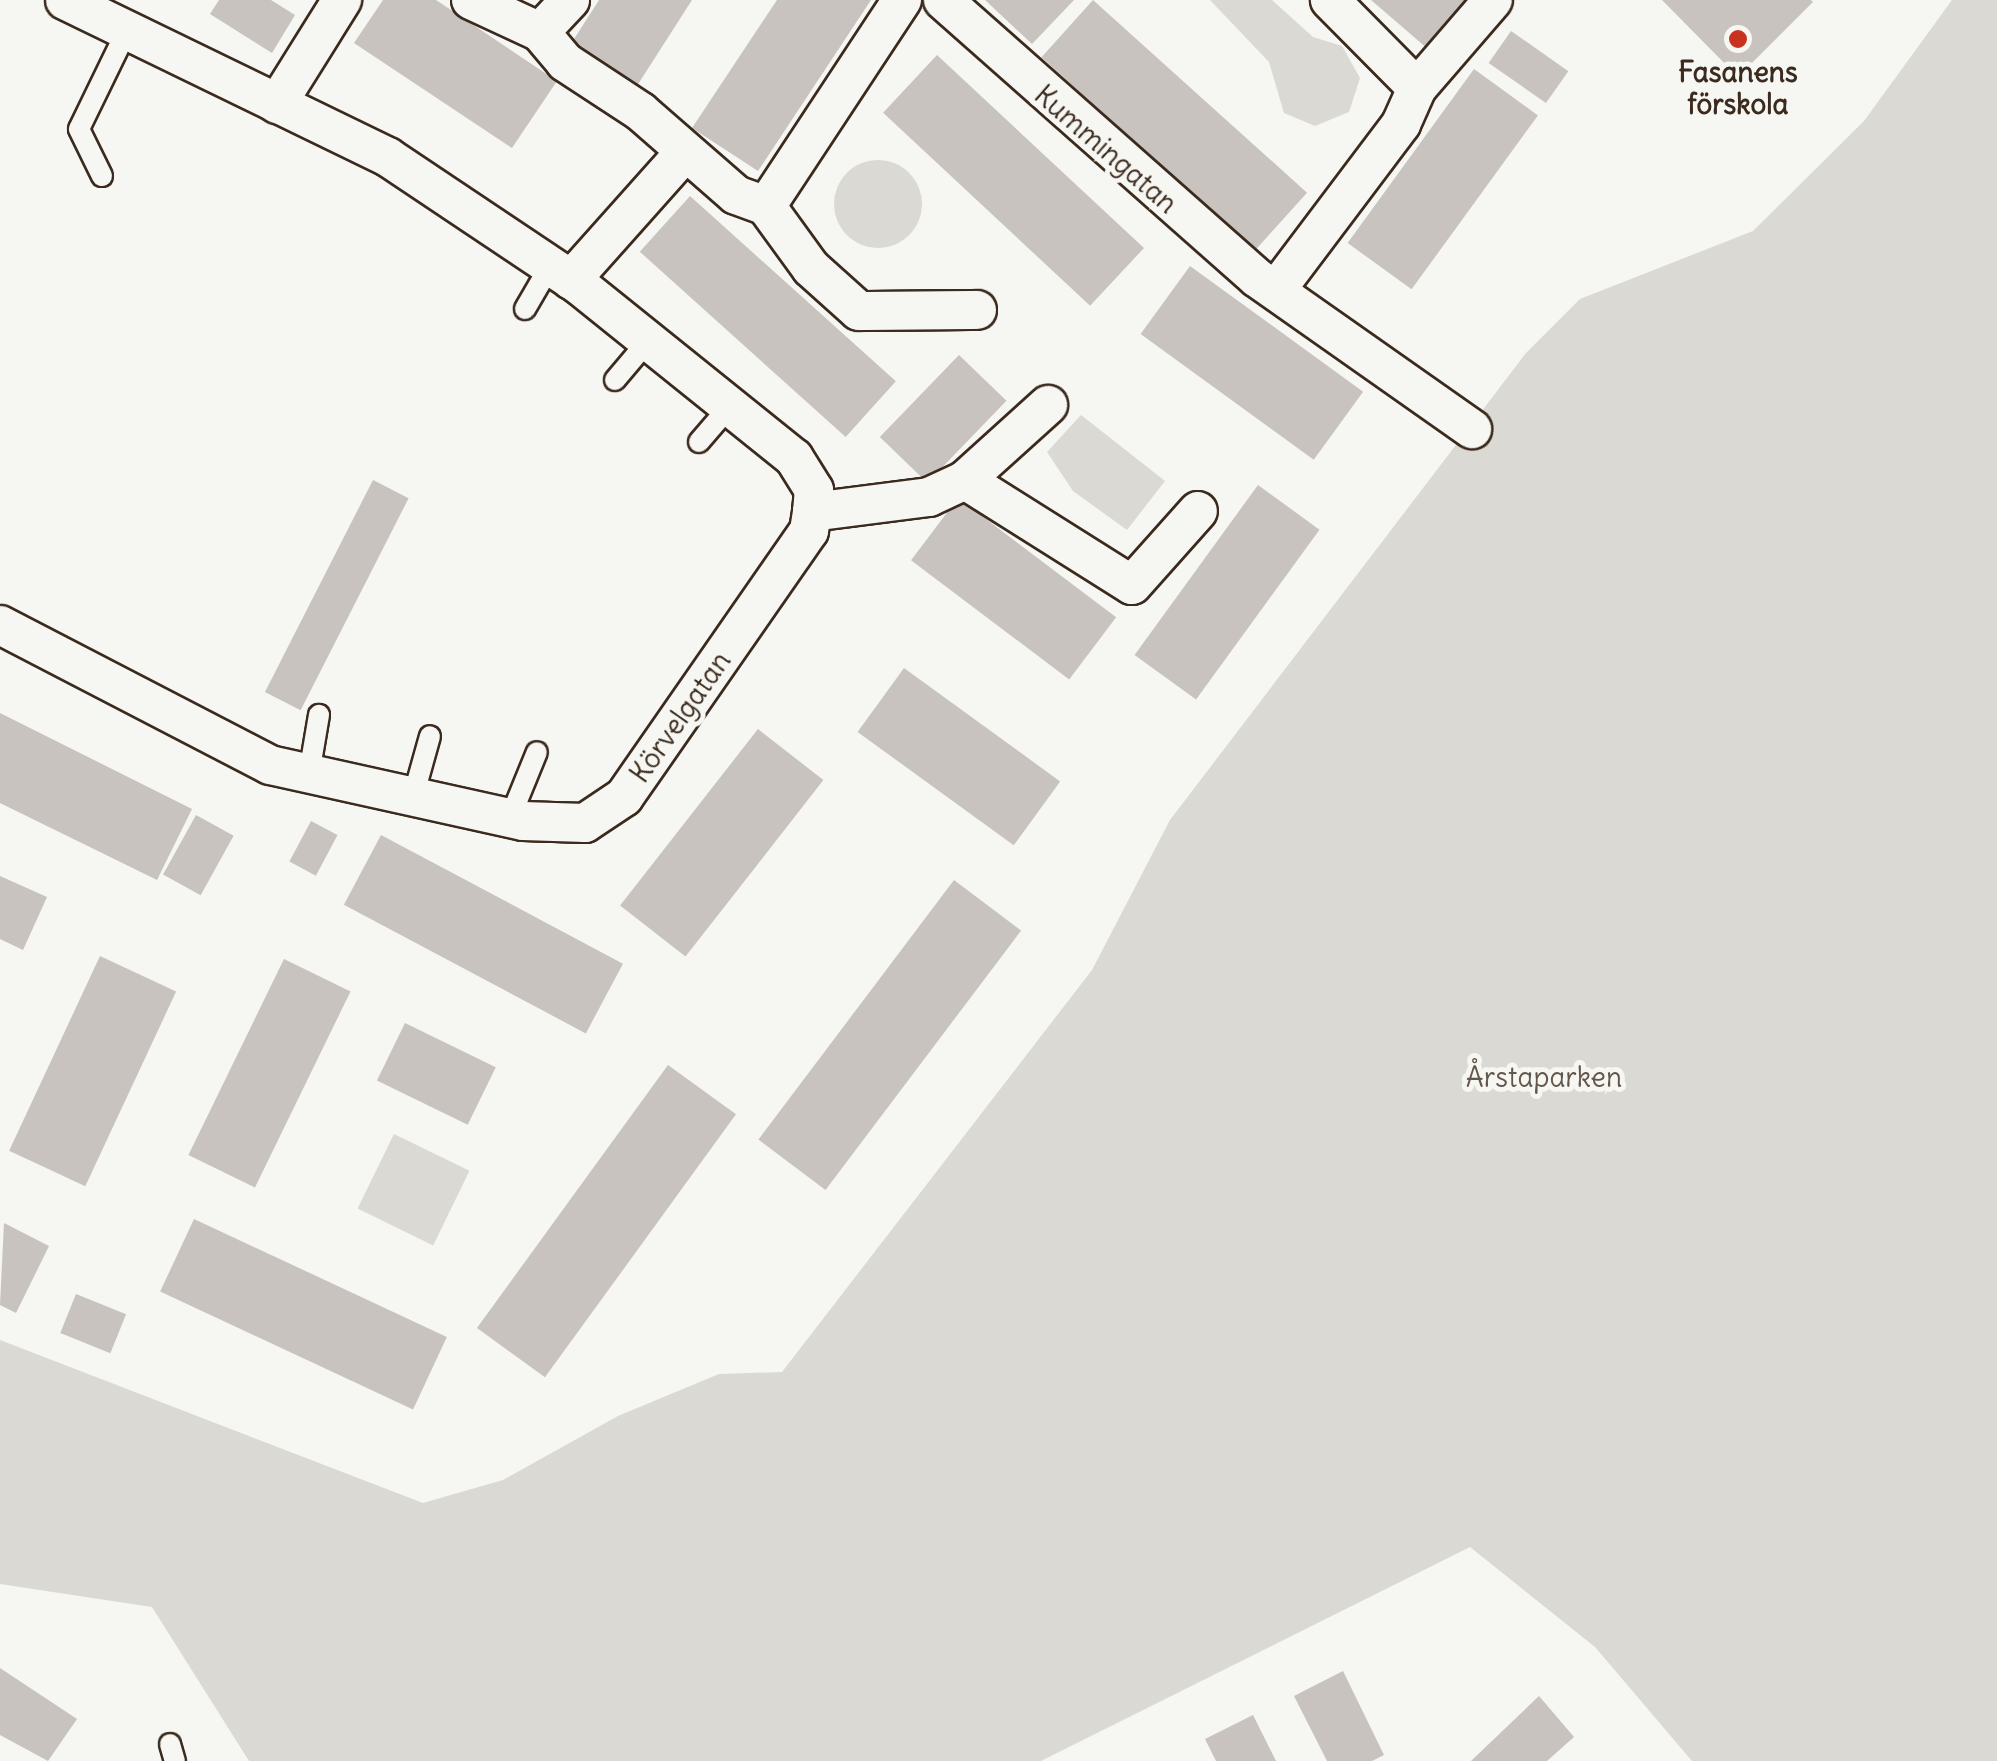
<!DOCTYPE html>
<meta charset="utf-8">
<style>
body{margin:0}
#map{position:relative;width:1997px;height:1761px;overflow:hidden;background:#f6f6f2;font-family:Delius,sans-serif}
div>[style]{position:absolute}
.green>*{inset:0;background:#dad9d3;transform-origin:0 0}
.round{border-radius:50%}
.building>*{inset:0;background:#c8c3be;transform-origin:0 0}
.roads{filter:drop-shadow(2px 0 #3b2a1e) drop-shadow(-2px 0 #3b2a1e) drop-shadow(0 2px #3b2a1e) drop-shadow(0 -2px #3b2a1e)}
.lane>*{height:20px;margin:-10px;padding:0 10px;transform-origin:10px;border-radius:10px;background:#f6f6f2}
.street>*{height:38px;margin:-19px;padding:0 19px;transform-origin:19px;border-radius:19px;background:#f6f6f2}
.dots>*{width:28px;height:28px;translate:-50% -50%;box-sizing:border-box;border:5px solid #f6f6f2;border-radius:50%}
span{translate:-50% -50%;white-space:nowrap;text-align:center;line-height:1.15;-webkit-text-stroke:10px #f6f6f2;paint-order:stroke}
.poi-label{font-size:28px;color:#3b2a1e;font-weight:700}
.street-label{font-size:28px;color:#3b2a1e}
.park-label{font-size:28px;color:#63564b}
</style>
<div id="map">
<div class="green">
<div style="clip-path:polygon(1210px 0,1272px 0,1313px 37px,1342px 46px,1360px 78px,1349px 112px,1315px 126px,1284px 113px,1269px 62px)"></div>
<div style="clip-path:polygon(1952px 0,1997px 0,1997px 1761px,1692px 1761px,1595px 1647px,1470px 1547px,1041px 1761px,249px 1761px,152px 1607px,0 1584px,0 1340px,423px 1503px,503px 1480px,618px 1416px,719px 1374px,782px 1372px,1092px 970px,1170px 820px,1526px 353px,1580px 299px,1753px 231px,1864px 121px)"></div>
<div class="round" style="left:834px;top:160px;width:88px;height:88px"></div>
<div style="clip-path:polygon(1081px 415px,1165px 481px,1127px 530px,1073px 491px,1047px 452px)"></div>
<div style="left:394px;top:1134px;width:84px;height:83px;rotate:26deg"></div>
</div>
<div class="building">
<div style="clip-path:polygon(219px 0,271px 0,295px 15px,272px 53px,210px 14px)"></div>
<div style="clip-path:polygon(383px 0,436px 0,557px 81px,512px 148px,354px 43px)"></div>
<div style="clip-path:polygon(599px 0,692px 0,633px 92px,567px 50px)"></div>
<div style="clip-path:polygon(777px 0,871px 0,758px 171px,692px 128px)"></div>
<div style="clip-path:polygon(985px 0,1074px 0,1032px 44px)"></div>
<div style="left:1093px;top:0;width:288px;height:77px;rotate:42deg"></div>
<div style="clip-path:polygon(1371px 0,1472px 0,1429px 50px)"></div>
<div style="clip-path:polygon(1662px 0,1811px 0,1813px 2px,1738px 77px)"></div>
<div style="left:1511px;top:31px;width:70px;height:39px;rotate:35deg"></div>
<div style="left:937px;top:55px;width:283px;height:79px;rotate:43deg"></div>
<div style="left:1474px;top:69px;width:79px;height:215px;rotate:36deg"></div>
<div style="left:690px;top:196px;width:277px;height:75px;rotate:42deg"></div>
<div style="left:1190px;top:266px;width:214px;height:84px;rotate:36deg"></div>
<div style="left:959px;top:355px;width:66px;height:114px;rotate:44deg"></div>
<div style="left:373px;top:480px;width:40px;height:238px;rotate:27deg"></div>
<div style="left:1258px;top:485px;width:76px;height:210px;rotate:36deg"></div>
<div style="left:958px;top:498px;width:198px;height:78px;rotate:37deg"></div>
<div style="left:904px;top:668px;width:193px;height:79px;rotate:36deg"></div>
<div style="clip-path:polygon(0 713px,192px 809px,157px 880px,0 803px)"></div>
<div style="left:758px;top:729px;width:83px;height:224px;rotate:38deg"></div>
<div style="left:196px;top:815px;width:43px;height:68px;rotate:29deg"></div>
<div style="left:311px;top:821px;width:30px;height:46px;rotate:28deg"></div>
<div style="left:381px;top:835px;width:274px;height:79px;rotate:28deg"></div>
<div style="clip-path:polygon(0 876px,47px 897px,23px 950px,0 939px)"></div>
<div style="left:954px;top:880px;width:84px;height:325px;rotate:37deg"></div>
<div style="left:100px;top:956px;width:84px;height:215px;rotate:25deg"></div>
<div style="left:284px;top:959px;width:74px;height:218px;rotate:26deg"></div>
<div style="left:405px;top:1023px;width:101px;height:64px;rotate:26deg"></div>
<div style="left:668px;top:1065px;width:84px;height:325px;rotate:36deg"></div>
<div style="left:194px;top:1219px;width:279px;height:80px;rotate:25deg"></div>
<div style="clip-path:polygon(4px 1223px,49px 1246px,16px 1313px,0 1305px)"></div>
<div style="left:76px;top:1294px;width:54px;height:42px;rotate:22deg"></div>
<div style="clip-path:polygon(0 1668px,77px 1719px,48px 1761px,0 1735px)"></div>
<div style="clip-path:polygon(1343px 1671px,1384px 1755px,1372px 1761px,1327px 1761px,1294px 1696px)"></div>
<div style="clip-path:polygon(1539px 1696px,1574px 1737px,1547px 1761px,1471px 1761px)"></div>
<div style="clip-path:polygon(1253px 1715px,1276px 1761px,1216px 1761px,1205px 1739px)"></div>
</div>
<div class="roads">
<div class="lane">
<div style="left:102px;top:176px;width:52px;rotate:-116.1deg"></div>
<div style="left:79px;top:129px;width:110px;rotate:-64.1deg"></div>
<div style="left:525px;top:309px;width:50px;rotate:-59.8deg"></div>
<div style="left:615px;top:380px;width:51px;rotate:-49.8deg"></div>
<div style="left:699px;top:442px;width:48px;rotate:-49.3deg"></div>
<div style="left:309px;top:774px;width:60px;rotate:-80.4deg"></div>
<div style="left:413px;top:797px;width:63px;rotate:-74.4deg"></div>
<div style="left:510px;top:818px;width:71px;rotate:-67.8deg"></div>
<div style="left:170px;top:1744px;width:18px;rotate:74deg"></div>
</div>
<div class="street">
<div style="left:471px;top:0;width:76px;rotate:24.9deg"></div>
<div style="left:540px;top:32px;width:44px;rotate:-46.8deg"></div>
<div style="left:902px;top:0;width:247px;rotate:123.4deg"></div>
<div style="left:766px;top:206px;width:77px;rotate:54deg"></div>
<div style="left:811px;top:268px;width:64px;rotate:41.9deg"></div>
<div style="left:859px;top:311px;width:118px;rotate:-0.5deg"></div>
<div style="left:943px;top:0;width:419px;rotate:41.5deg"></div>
<div style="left:1257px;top:278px;width:263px;rotate:35.1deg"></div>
<div style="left:540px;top:32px;width:39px;rotate:50deg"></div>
<div style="left:565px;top:62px;width:91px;rotate:33.3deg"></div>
<div style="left:641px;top:112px;width:126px;rotate:41.1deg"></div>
<div style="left:736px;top:195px;width:32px;rotate:20deg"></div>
<div style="left:1417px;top:88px;width:116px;rotate:-49.2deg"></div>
<div style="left:277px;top:104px;width:123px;rotate:-58deg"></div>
<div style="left:571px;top:280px;width:171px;rotate:-48.3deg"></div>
<div style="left:1276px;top:290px;width:208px;rotate:-53deg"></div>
<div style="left:1401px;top:124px;width:39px;rotate:-66deg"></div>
<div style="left:1417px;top:88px;width:124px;rotate:-134.7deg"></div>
<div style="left:965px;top:480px;width:197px;rotate:32.2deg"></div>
<div style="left:1132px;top:585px;width:99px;rotate:-48.3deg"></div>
<div style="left:812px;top:512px;width:118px;rotate:-7.3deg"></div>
<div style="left:929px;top:497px;width:40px;rotate:-25deg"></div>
<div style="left:965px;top:480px;width:112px;rotate:-42.1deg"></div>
<div style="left:0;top:625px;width:304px;rotate:27.4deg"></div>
<div style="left:270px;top:765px;width:259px;rotate:12.5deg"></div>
<div style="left:523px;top:821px;width:62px;rotate:1.8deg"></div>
<div style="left:585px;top:823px;width:47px;rotate:-33.7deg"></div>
<div style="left:624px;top:797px;width:324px;rotate:-55.2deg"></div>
<div style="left:809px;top:531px;width:19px;rotate:-81deg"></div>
<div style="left:812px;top:512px;width:22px;rotate:-85deg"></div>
<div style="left:814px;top:490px;width:38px;rotate:-122deg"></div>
<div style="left:794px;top:458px;width:276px;rotate:-141.2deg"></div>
<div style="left:579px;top:285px;width:230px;rotate:-146.2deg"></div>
<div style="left:388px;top:157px;width:359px;rotate:-154.1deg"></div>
</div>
</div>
<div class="dots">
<div style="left:1738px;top:39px;background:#c8321e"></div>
</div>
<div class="poi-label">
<span style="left:1738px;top:88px">Fasanens<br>förskola</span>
</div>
<div class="street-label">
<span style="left:1106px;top:149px;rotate:41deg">Kummingatan</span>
<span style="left:680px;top:717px;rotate:-55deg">Körvelgatan</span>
</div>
<div class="park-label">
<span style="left:1544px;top:1077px">Årstaparken</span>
</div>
</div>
